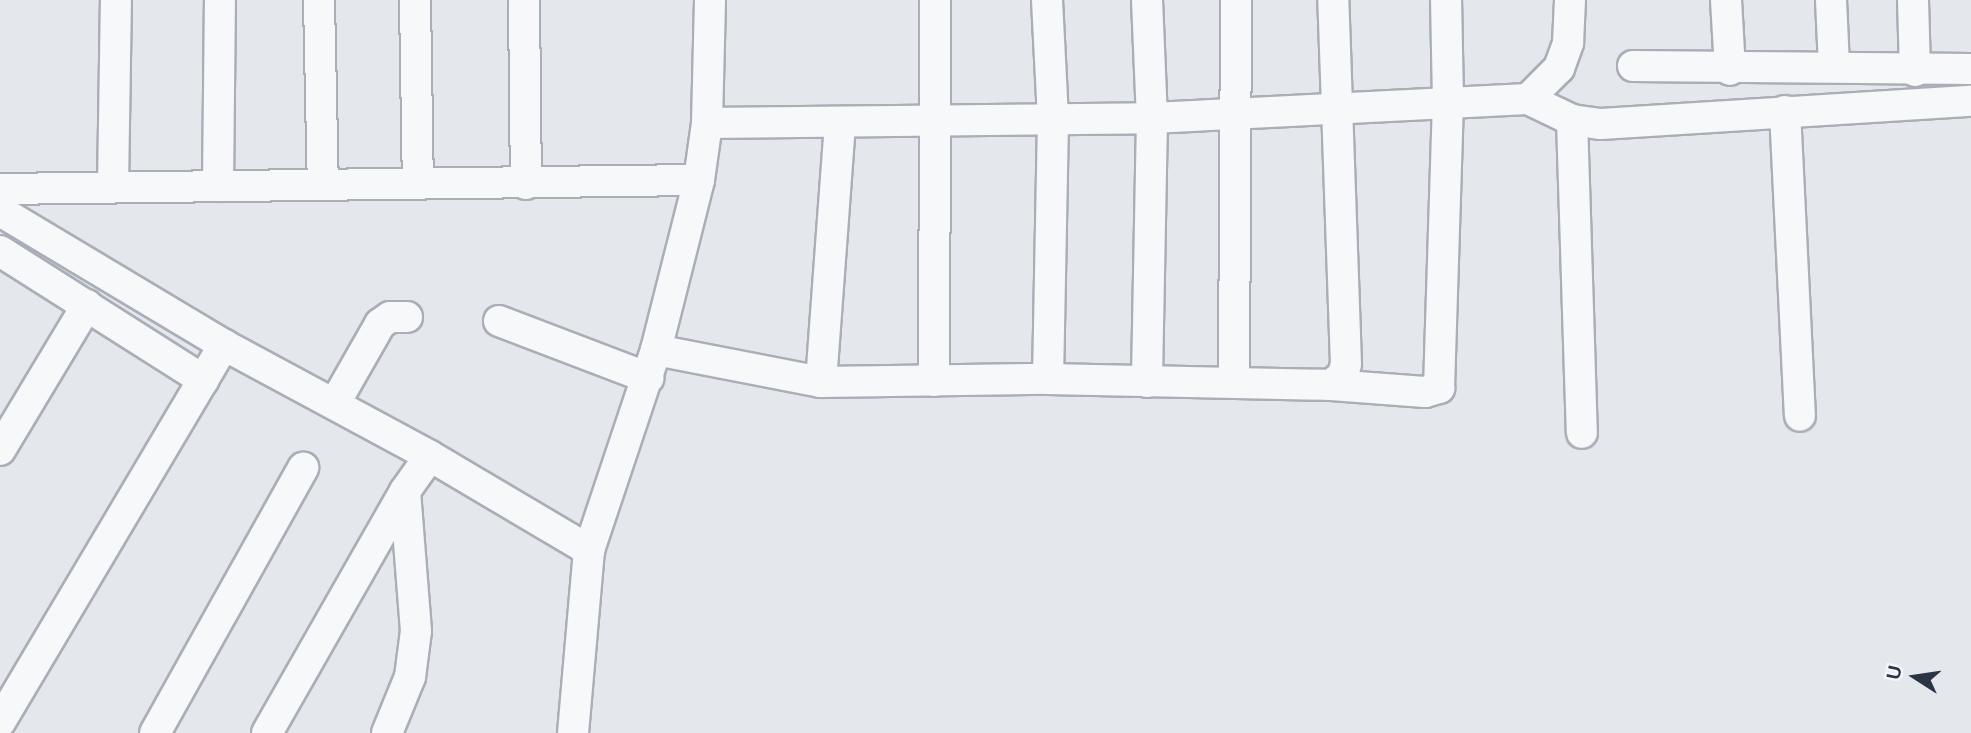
<!DOCTYPE html>
<style>
body{margin:0}
#map{position:relative;width:1971px;height:733px;overflow:hidden;background:#e4e7ec;font-family:Helvetica,sans-serif}
div>[style]{position:absolute}
.roads{filter:drop-shadow(2px 0 #a9aeb7) drop-shadow(-2px 0 #a9aeb7) drop-shadow(0 2px #a9aeb7) drop-shadow(0 -2px #a9aeb7)}
.minor>*{height:30px;margin:-15px;padding:0 15px;transform-origin:15px;border-radius:15px;background:#f7f8fa}
span{translate:-50% -50%;white-space:nowrap;text-align:center;line-height:1.15;-webkit-text-stroke:6px #f4f6f9;paint-order:stroke}
.north{position:absolute;left:1880px;top:642px;width:70px;height:70px;-webkit-text-stroke:5px #f4f6f9;paint-order:stroke;rotate:282deg;font-size:19px;font-weight:700;line-height:28px;text-align:center;color:#2b3445}
.north::after{content:'';display:block;margin:auto;width:24px;height:32px;background:#2b3445;clip-path:polygon(50% 0,100% 100%,50% 72%,0 100%)}
</style>
<div id="map">
<div class="roads">
<div class="minor">
<div style="left:319px;top:0;width:184px;rotate:88.8deg"></div>
<div style="left:415px;top:0;width:184px;rotate:89.1deg"></div>
<div style="left:524px;top:0;width:184px;rotate:89.4deg"></div>
<div style="left:1047px;top:0;width:120px;rotate:87.1deg"></div>
<div style="left:1053px;top:120px;width:259px;rotate:91.1deg"></div>
<div style="left:1147px;top:0;width:118px;rotate:87.6deg"></div>
<div style="left:1152px;top:118px;width:264px;rotate:91.1deg"></div>
<div style="left:1726px;top:0;width:70px;rotate:86.7deg"></div>
<div style="left:1831px;top:0;width:67px;rotate:87.4deg"></div>
<div style="left:1913px;top:0;width:71px;rotate:88.4deg"></div>
<div style="left:1633px;top:66px;width:338px;rotate:0.5deg"></div>
<div style="left:1528px;top:99px;width:49px;rotate:25.5deg"></div>
<div style="left:1572px;top:120px;width:29px;rotate:8deg"></div>
<div style="left:1601px;top:124px;width:371px;rotate:-3.6deg"></div>
<div style="left:1785px;top:111px;width:305px;rotate:87.2deg"></div>
<div style="left:1572px;top:120px;width:313px;rotate:88.2deg"></div>
<div style="left:707px;top:123px;width:445px;rotate:-0.6deg"></div>
<div style="left:1152px;top:118px;width:376px;rotate:-2.9deg"></div>
<div style="left:1528px;top:99px;width:44px;rotate:-45deg"></div>
<div style="left:1559px;top:68px;width:27px;rotate:-70deg"></div>
<div style="left:1568px;top:43px;width:43px;rotate:-87.3deg"></div>
<div style="left:218px;top:186px;width:186px;rotate:-89.4deg"></div>
<div style="left:113px;top:187px;width:187px;rotate:-89.1deg"></div>
<div style="left:0;top:189px;width:699px;rotate:-0.74deg"></div>
<div style="left:0;top:211px;width:261px;rotate:30.9deg"></div>
<div style="left:224px;top:345px;width:234px;rotate:28.3deg"></div>
<div style="left:430px;top:456px;width:185px;rotate:30.6deg"></div>
<div style="left:0;top:251px;width:241px;rotate:32.4deg"></div>
<div style="left:499px;top:321px;width:160px;rotate:20.9deg"></div>
<div style="left:656px;top:350px;width:168px;rotate:11deg"></div>
<div style="left:821px;top:382px;width:227px;rotate:-0.8deg"></div>
<div style="left:1048px;top:379px;width:283px;rotate:1.2deg"></div>
<div style="left:1331px;top:385px;width:16px;rotate:-40deg"></div>
<div style="left:1343px;top:375px;width:11px;rotate:-75deg"></div>
<div style="left:1346px;top:364px;width:364px;rotate:-92deg"></div>
<div style="left:934px;top:381px;width:381px;rotate:-89.8deg"></div>
<div style="left:1234px;top:381px;width:381px;rotate:-89.7deg"></div>
<div style="left:821px;top:382px;width:260px;rotate:-85.8deg"></div>
<div style="left:1331px;top:385px;width:94px;rotate:4.3deg"></div>
<div style="left:1425px;top:392px;width:15px;rotate:-16deg"></div>
<div style="left:1439px;top:388px;width:286px;rotate:-88.2deg"></div>
<div style="left:1448px;top:102px;width:102px;rotate:-91.1deg"></div>
<div style="left:335px;top:403px;width:91px;rotate:-60.3deg"></div>
<div style="left:380px;top:324px;width:12px;rotate:-35deg"></div>
<div style="left:390px;top:317px;width:17px"></div>
<div style="left:0;top:450px;width:169px;rotate:-59deg"></div>
<div style="left:0;top:722px;width:439px;rotate:-59.3deg"></div>
<div style="left:155px;top:733px;width:304px;rotate:-60.8deg"></div>
<div style="left:267px;top:733px;width:279px;rotate:-60.3deg"></div>
<div style="left:405px;top:491px;width:43px;rotate:-54.5deg"></div>
<div style="left:387px;top:733px;width:61px;rotate:-67.7deg"></div>
<div style="left:410px;top:677px;width:46px;rotate:-82.6deg"></div>
<div style="left:416px;top:631px;width:140px;rotate:-94.5deg"></div>
<div style="left:573px;top:733px;width:184px;rotate:-85deg"></div>
<div style="left:589px;top:550px;width:211px;rotate:-71.5deg"></div>
<div style="left:656px;top:350px;width:175px;rotate:-75.8deg"></div>
<div style="left:699px;top:180px;width:58px;rotate:-82deg"></div>
<div style="left:707px;top:123px;width:123px;rotate:-88.6deg"></div>
</div>
</div>
<div class="north">U</div>
</div>
